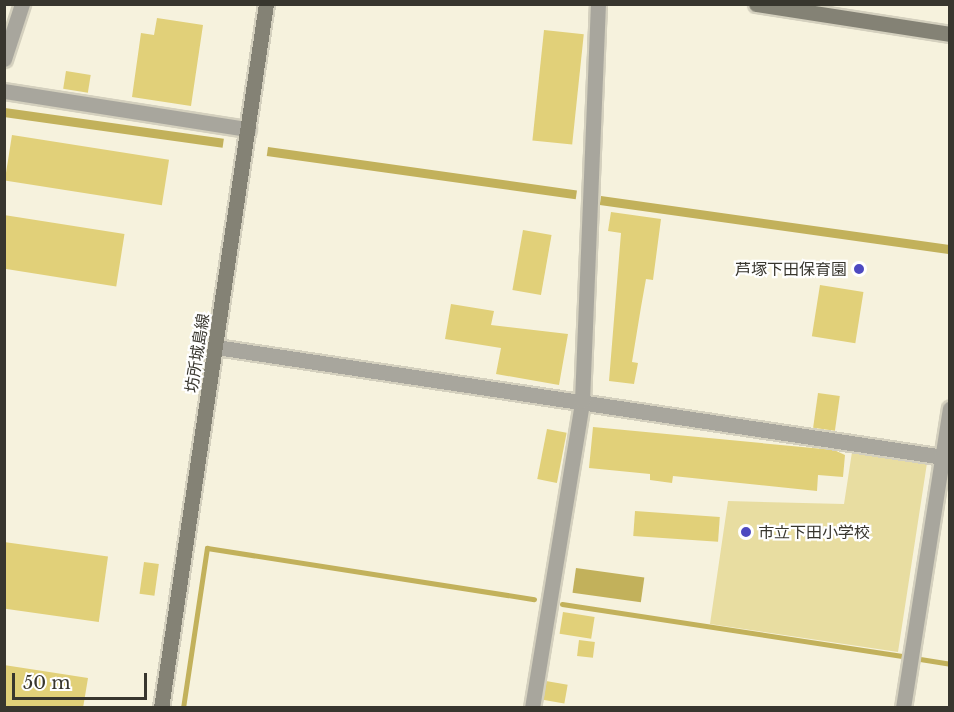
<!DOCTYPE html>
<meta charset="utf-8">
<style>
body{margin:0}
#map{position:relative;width:954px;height:712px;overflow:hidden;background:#f6f2dd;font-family:"Libre Baskerville","Noto Sans JP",serif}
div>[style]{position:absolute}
.green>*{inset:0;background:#e8dda1}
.water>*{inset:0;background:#c2b15b;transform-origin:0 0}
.stream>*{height:5px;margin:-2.5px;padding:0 2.5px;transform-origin:2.5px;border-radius:2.5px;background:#c2b15b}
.building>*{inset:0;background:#e1d079;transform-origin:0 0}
.roads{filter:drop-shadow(2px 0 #d4d0be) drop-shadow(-2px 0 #d4d0be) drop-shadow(0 2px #d4d0be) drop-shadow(0 -2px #d4d0be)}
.street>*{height:15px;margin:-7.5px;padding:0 7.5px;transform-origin:7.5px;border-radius:7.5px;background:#a8a69d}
.secondary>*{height:15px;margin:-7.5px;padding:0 7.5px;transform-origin:7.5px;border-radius:7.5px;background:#848275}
.dots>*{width:16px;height:16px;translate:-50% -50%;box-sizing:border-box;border:3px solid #fff;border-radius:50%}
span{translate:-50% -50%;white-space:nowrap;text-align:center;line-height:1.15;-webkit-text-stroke:4.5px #fff;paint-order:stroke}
.poi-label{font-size:16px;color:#38362e}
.right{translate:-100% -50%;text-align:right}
.left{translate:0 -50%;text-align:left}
.street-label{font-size:16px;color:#38362e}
.frame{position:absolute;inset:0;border:6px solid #38362e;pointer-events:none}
.scale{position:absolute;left:12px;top:673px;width:135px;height:27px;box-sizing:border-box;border:3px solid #38362e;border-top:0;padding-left:8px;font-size:18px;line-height:21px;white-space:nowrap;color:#38362e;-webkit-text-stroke:4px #fff;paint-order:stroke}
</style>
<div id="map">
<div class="green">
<div style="clip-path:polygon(852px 452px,927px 463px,898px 652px,710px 624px,728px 501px,844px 504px)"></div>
</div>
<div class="water">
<div style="left:5px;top:108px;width:221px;height:9px;rotate:8deg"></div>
<div style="left:268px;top:147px;width:312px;height:9px;rotate:8deg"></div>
<div style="left:601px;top:196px;width:352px;height:9px;rotate:8deg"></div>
<div style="left:576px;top:568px;width:69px;height:25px;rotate:8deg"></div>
</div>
<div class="stream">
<div style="left:562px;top:604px;width:344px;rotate:8.7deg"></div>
<div style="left:920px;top:659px;width:30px;rotate:9deg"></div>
<div style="left:183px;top:708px;width:162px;rotate:-81.5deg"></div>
<div style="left:207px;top:548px;width:331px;rotate:8.9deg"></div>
</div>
<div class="building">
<div style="clip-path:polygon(157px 18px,203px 25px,191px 106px,132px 97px,141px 33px,154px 35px)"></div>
<div style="left:544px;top:30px;width:40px;height:111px;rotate:6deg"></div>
<div style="left:66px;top:71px;width:25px;height:18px;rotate:9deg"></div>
<div style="left:12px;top:135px;width:159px;height:46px;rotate:9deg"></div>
<div style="clip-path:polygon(611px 212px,661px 219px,653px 280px,646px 279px,641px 307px,632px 362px,638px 363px,634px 384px,609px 381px,621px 233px,608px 231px)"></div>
<div style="left:4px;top:215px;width:122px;height:53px;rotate:9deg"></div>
<div style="left:523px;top:230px;width:29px;height:61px;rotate:10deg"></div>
<div style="left:820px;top:285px;width:44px;height:52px;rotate:9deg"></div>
<div style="clip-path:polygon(451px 304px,494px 311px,491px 325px,568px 334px,559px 385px,496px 374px,501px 348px,445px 339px)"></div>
<div style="left:818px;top:393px;width:22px;height:35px;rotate:8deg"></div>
<div style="clip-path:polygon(593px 427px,834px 450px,845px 455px,843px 477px,818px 475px,817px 491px,673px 476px,672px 483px,650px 480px,650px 474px,589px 468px)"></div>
<div style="left:547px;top:429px;width:20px;height:51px;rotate:11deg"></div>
<div style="left:635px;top:511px;width:85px;height:25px;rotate:4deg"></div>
<div style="left:4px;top:542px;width:105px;height:66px;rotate:8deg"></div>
<div style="left:144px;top:562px;width:15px;height:32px;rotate:8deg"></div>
<div style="left:563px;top:612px;width:32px;height:22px;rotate:9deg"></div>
<div style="left:579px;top:640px;width:16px;height:16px;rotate:7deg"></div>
<div style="clip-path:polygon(4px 665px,88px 678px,83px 708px,4px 708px)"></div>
<div style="left:546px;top:681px;width:22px;height:19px;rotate:10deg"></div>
</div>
<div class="roads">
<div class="street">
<div style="left:4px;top:59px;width:58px;rotate:-71.9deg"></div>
<div style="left:4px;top:91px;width:247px;rotate:8.9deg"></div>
<div style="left:216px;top:347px;width:742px;rotate:8.6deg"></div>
<div style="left:532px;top:708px;width:311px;rotate:-80.7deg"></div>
<div style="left:582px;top:401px;width:397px;rotate:-87.7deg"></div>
<div style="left:903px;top:708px;width:303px;rotate:-81.1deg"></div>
</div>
<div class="secondary">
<div style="left:756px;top:4px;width:196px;rotate:8.8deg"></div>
<div style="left:161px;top:708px;width:712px;rotate:-81.52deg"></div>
</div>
</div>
<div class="dots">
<div style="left:859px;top:269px;background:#4d49c0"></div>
<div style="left:746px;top:532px;background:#4d49c0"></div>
</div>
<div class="poi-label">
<span class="right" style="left:847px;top:269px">芦塚下田保育園</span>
<span class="left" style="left:758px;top:532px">市立下田小学校</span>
</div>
<div class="street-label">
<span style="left:197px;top:353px;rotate:-81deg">坊所城島線</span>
</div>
<div class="frame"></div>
<div class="scale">50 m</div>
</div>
